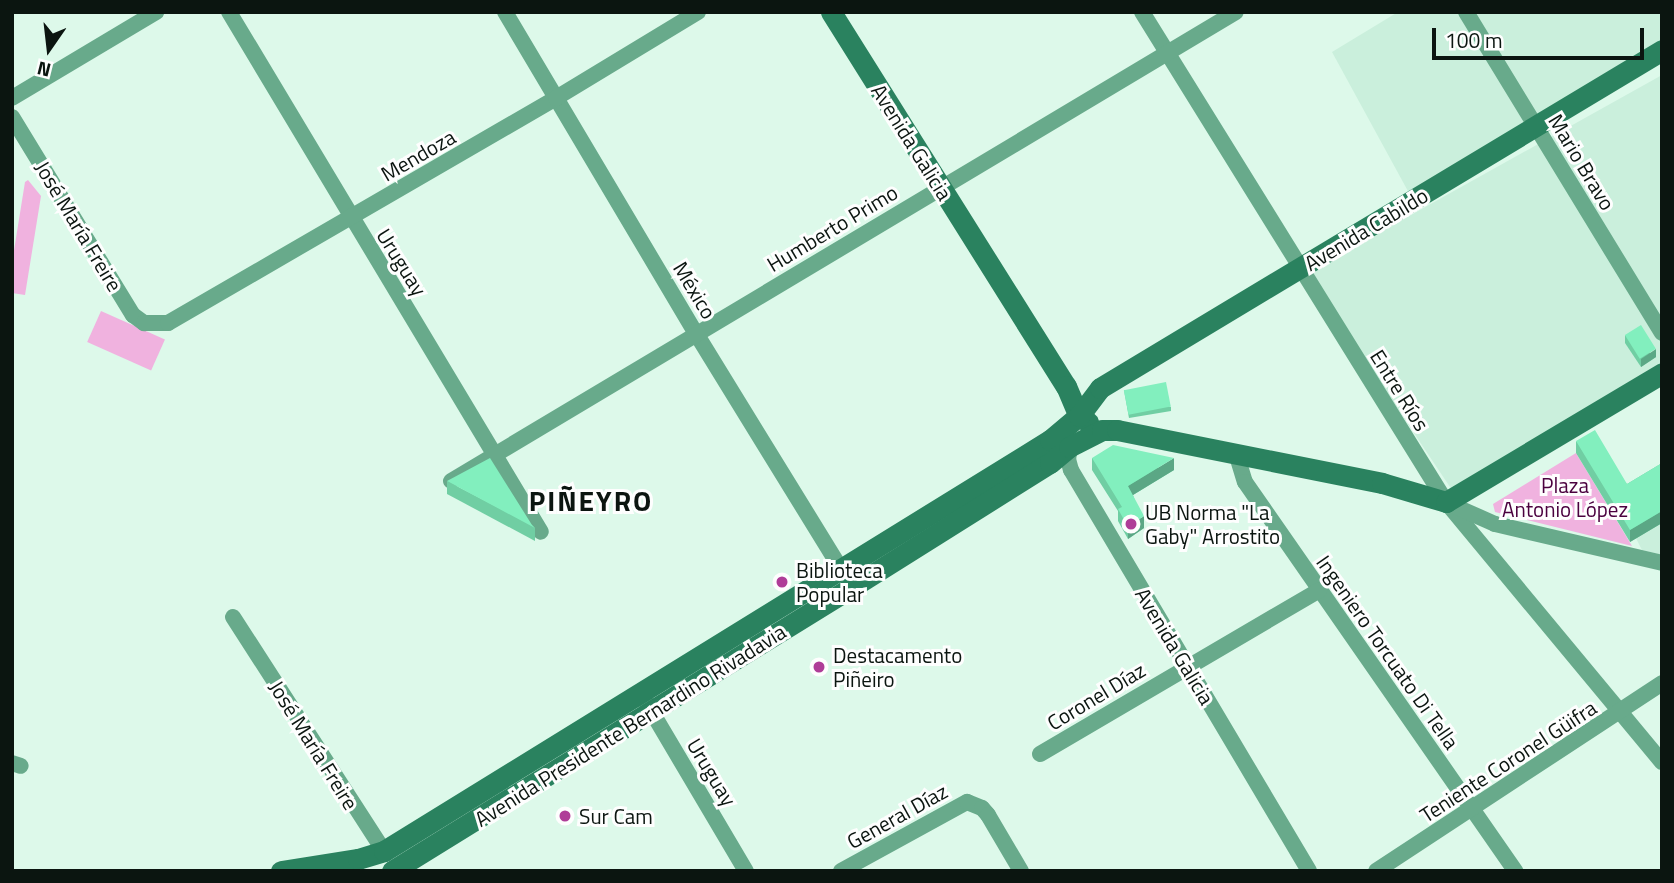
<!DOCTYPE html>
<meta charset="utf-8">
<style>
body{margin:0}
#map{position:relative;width:1674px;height:883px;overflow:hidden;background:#ddf9ea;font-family:"Titillium Web",sans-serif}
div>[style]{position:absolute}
.built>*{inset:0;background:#caefdc}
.green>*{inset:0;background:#f0b2df;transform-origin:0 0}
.street>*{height:16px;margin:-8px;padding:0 8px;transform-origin:8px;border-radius:8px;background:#68aa8b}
.secondary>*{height:21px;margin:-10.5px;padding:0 10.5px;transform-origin:10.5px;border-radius:10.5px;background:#2a825f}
.wall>*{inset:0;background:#70cea3}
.shaded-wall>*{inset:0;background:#5ba785}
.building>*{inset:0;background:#82efbe;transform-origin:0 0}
.dots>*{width:19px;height:19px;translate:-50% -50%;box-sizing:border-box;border:4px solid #fefefe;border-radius:50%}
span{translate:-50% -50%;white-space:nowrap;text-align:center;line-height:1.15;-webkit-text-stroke:6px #fefefe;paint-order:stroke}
.street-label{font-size:21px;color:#0b1510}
.park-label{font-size:21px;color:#4b013f}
.poi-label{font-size:21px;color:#0b1510}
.left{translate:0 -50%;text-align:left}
.district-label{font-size:28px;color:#0b1510;font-weight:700;letter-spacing:2px}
.frame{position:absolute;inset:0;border:14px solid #0b1510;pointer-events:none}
.north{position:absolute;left:14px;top:14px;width:70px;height:70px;-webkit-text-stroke:5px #fefefe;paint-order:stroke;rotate:194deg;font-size:19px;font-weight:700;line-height:28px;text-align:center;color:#0b1510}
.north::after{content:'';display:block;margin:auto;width:24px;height:32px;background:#0b1510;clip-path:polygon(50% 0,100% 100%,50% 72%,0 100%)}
.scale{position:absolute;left:1432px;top:28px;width:212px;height:32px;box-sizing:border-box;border:4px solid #0b1510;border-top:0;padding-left:9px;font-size:21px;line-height:24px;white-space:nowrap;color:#0b1510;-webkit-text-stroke:5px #fefefe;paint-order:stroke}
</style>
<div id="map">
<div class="built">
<div style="clip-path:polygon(1398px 12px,1662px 12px,1662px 41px,1409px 193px,1332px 52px)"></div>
<div style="clip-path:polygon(1662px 75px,1662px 368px,1458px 499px,1307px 273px)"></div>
<div style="clip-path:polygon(1662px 465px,1662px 555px,1642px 550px,1613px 493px)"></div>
</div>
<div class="green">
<div style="clip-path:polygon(28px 180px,41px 196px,25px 295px,12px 293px,12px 263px,25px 182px)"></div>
<div style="left:101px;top:311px;width:70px;height:34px;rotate:24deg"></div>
<div style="clip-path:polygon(1576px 453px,1632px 546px,1495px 512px,1493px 504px)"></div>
</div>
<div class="street">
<div style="left:229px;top:12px;width:606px;rotate:59.04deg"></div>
<div style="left:505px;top:12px;width:376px;rotate:59.3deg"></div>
<div style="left:697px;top:335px;width:284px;rotate:58.4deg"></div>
<div style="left:1142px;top:12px;width:577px;rotate:58.18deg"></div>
<div style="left:1446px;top:502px;width:338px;rotate:50.3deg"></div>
<div style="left:1466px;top:12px;width:376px;rotate:58.6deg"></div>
<div style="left:12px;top:98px;width:168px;rotate:-30.8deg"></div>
<div style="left:12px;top:117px;width:232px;rotate:58.6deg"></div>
<div style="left:133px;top:315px;width:14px;rotate:36deg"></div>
<div style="left:144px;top:323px;width:24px"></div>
<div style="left:168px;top:323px;width:449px;rotate:-30.1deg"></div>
<div style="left:556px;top:98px;width:166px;rotate:-31.2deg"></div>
<div style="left:1071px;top:442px;width:17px;rotate:100deg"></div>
<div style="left:1068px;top:459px;width:11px;rotate:75deg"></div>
<div style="left:1071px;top:470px;width:466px;rotate:59.3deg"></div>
<div style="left:1236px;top:453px;width:30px;rotate:73deg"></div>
<div style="left:1245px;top:482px;width:474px;rotate:55.2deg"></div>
<div style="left:451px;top:481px;width:914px;rotate:-30.86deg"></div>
<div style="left:1452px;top:505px;width:47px;rotate:23.8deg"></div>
<div style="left:1495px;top:524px;width:171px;rotate:13.1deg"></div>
<div style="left:233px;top:617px;width:278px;rotate:57.2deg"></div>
<div style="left:646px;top:702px;width:196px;rotate:59.4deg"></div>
<div style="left:1040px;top:754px;width:324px;rotate:-30.4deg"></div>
<div style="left:12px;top:763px;width:9px;rotate:18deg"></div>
<div style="left:841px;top:871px;width:144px;rotate:-28.7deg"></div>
<div style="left:967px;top:802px;width:16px;rotate:22deg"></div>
<div style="left:982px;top:808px;width:9px;rotate:49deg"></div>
<div style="left:988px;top:815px;width:65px;rotate:59.5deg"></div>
<div style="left:1376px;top:871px;width:342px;rotate:-33.3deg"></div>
</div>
<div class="secondary">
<div style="left:831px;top:12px;width:442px;rotate:57.9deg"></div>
<div style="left:1066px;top:386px;width:33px;rotate:67deg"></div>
<div style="left:1079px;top:416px;width:11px;rotate:34deg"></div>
<div style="left:281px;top:871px;width:78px;rotate:-8.9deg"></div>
<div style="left:358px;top:859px;width:27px;rotate:-17deg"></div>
<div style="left:384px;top:851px;width:783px;rotate:-31.68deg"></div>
<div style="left:1050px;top:440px;width:38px;rotate:-40deg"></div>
<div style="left:1079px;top:416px;width:35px;rotate:-53deg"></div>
<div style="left:1100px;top:388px;width:656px;rotate:-31.02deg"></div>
<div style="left:392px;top:871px;width:541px;rotate:-31.69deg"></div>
<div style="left:852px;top:587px;width:234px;rotate:-32.1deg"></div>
<div style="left:1050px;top:463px;width:25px;rotate:-40deg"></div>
<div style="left:1069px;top:447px;width:37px;rotate:-27deg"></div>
<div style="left:1102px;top:430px;width:15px"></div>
<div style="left:1117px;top:430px;width:270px;rotate:11.3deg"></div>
<div style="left:1382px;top:483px;width:67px;rotate:16.5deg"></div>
<div style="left:1446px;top:502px;width:252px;rotate:-30.8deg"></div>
</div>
<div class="wall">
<div style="clip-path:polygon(1625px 335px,1656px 357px,1641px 367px,1625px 343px)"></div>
<div style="clip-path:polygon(1124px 390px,1171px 407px,1171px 411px,1129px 418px)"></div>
<div style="clip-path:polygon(1576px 441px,1627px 484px,1662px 463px,1662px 523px,1630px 542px,1576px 453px)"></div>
<div style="clip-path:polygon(1092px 458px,1174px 470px,1133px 495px,1144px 528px,1128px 539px,1118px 521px,1118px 511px,1092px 470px)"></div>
<div style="clip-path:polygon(447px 481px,532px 525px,535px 528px,535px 541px,447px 494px)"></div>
</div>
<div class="shaded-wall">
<div style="clip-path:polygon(1656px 349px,1656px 357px,1641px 367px,1641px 359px)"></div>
<div style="clip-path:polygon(1174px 458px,1174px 470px,1128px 498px,1128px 486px)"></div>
<div style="clip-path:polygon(1662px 511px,1662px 523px,1630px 542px,1630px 530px)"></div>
<div style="clip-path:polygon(1144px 516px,1144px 528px,1128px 539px,1128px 527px)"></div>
</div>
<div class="building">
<div style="left:1641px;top:325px;width:28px;height:19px;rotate:58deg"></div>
<div style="left:1166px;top:382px;width:25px;height:43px;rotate:79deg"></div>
<div style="clip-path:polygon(1595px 430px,1627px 484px,1662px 463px,1662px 511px,1630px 530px,1576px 441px)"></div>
<div style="clip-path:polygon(1113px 445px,1174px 458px,1128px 486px,1144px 516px,1128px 527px,1118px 509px,1122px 507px,1092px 458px)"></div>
<div style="clip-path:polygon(490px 458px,532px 525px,535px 528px,447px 481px)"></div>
</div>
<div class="dots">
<div style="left:1131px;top:524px;background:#af3d98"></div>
<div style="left:782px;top:582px;background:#af3d98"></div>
<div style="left:819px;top:667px;background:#af3d98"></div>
<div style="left:565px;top:816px;background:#af3d98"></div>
</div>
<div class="street-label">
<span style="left:912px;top:142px;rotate:58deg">Avenida Galicia</span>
<span style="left:418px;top:155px;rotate:-30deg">Mendoza</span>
<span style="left:1582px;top:162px;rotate:59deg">Mario Bravo</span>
<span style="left:79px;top:226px;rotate:59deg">José María Freire</span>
<span style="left:832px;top:228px;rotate:-31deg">Humberto Primo</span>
<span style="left:1366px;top:229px;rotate:-31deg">Avenida Cabildo</span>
<span style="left:402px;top:262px;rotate:58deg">Uruguay</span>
<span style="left:695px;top:290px;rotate:59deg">México</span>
<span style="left:1400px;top:390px;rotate:58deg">Entre Ríos</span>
<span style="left:1175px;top:646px;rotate:59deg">Avenida Galicia</span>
<span style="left:1388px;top:652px;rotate:55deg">Ingeniero Torcuato Di Tella</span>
<span style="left:1096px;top:696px;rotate:-31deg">Coronel Díaz</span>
<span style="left:630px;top:725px;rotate:-32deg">Avenida Presidente Bernardino Rivadavia</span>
<span style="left:314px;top:745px;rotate:58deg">José María Freire</span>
<span style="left:1508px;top:761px;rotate:-33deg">Teniente Coronel Güifra</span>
<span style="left:712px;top:772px;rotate:59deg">Uruguay</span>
<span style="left:897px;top:816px;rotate:-29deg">General Díaz</span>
</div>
<div class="park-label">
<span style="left:1565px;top:497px">Plaza<br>Antonio López</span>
</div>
<div class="poi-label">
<span class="left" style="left:1145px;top:524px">UB Norma "La<br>Gaby" Arrostito</span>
<span class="left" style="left:796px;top:582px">Biblioteca<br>Popular</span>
<span class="left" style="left:833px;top:667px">Destacamento<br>Piñeiro</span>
<span class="left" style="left:579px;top:816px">Sur Cam</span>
</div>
<div class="district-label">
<span style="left:591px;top:501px">PIÑEYRO</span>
</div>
<div class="frame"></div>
<div class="north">N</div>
<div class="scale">100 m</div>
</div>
